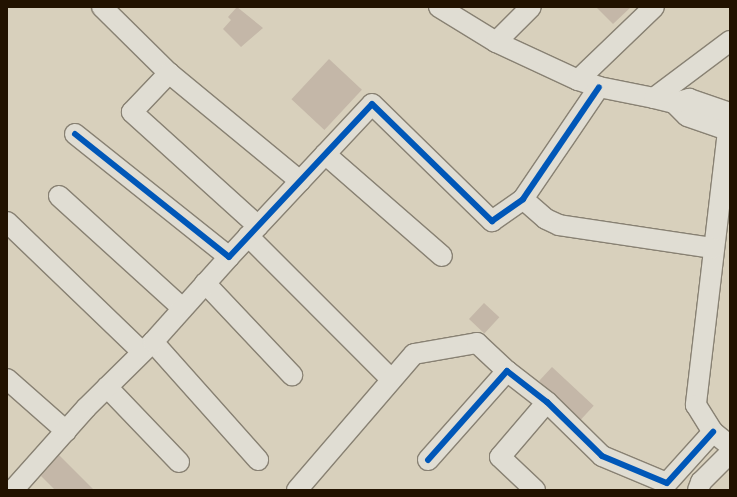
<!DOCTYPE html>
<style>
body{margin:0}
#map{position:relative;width:737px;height:497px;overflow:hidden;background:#d8d0bc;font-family:"Libre Caslon Text",serif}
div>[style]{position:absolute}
.building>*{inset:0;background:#c4b7a8;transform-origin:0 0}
.roads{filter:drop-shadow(1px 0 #888173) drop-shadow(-1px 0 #888173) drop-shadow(0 1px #888173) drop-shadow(0 -1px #888173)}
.minor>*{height:20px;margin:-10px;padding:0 10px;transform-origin:10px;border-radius:10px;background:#e0ddd3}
.cycleway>*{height:6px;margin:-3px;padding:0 3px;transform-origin:3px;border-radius:3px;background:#0057b8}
span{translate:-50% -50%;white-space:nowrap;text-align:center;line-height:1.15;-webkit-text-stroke:3.5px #ede4cc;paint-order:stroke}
.frame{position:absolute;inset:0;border:8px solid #221200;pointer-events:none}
</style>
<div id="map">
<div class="building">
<div style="clip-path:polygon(237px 7px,263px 28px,241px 47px,223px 29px,231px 20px,228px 17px)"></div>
<div style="clip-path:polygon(596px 7px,631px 7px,613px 24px)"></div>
<div style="left:329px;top:59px;width:45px;height:55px;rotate:43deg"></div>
<div style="left:484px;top:303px;width:21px;height:22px;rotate:43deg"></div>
<div style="left:552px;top:367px;width:57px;height:19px;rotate:43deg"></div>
<div style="clip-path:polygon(59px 455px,94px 490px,55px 490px,41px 476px)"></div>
</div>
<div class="roads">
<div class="minor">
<div style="left:102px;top:7px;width:94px;rotate:44.6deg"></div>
<div style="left:439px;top:7px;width:67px;rotate:31.6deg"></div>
<div style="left:496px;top:42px;width:90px;rotate:24.9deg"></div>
<div style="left:578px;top:80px;width:22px;rotate:18deg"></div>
<div style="left:599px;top:87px;width:56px;rotate:11.3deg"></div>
<div style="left:730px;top:41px;width:95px;rotate:143.1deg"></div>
<div style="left:654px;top:98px;width:21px;rotate:14deg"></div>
<div style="left:674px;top:103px;width:18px;rotate:45deg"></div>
<div style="left:687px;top:116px;width:46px;rotate:19.2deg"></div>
<div style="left:496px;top:42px;width:49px;rotate:-45deg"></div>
<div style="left:578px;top:80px;width:105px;rotate:-43.8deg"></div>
<div style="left:674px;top:103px;width:16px;rotate:-15deg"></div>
<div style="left:689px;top:99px;width:43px;rotate:18.9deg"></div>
<div style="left:728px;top:131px;width:276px;rotate:96.7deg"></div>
<div style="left:696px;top:405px;width:32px;rotate:58deg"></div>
<div style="left:713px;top:432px;width:22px;rotate:39deg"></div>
<div style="left:75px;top:134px;width:197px;rotate:38.6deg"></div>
<div style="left:229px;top:257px;width:209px;rotate:-46.9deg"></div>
<div style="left:372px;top:104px;width:168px;rotate:44.3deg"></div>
<div style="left:492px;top:221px;width:38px;rotate:-35deg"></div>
<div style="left:523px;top:199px;width:135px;rotate:-55.8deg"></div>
<div style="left:325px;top:154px;width:155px;rotate:41.1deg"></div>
<div style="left:59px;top:196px;width:166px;rotate:42.3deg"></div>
<div style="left:523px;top:199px;width:30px;rotate:41deg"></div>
<div style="left:546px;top:219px;width:14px;rotate:25deg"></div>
<div style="left:559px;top:225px;width:156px;rotate:8.5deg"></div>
<div style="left:7px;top:222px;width:187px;rotate:43.9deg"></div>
<div style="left:258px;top:226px;width:170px;rotate:-137.9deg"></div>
<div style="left:132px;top:112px;width:54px;rotate:-46.5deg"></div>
<div style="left:169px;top:73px;width:170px;rotate:39.5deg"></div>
<div style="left:248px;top:236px;width:202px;rotate:45deg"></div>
<div style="left:205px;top:283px;width:127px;rotate:46.6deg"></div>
<div style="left:153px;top:342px;width:158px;rotate:48.3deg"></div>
<div style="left:7px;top:379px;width:79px;rotate:41.4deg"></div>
<div style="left:107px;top:387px;width:104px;rotate:46.2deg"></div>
<div style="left:428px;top:460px;width:119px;rotate:-48.4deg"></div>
<div style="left:507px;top:371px;width:51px;rotate:37.8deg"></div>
<div style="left:547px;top:402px;width:77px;rotate:44.5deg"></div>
<div style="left:602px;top:456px;width:70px;rotate:22.6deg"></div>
<div style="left:667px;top:483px;width:69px;rotate:-48deg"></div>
<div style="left:13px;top:490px;width:110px;rotate:-48.3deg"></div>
<div style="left:86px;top:408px;width:94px;rotate:-44.6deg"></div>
<div style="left:153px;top:342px;width:114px;rotate:-48.2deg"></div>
<div style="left:297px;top:490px;width:179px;rotate:-49.3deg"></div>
<div style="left:414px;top:354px;width:64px;rotate:-9.9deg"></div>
<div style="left:477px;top:343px;width:41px;rotate:43deg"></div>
<div style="left:535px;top:490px;width:48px;rotate:-136.7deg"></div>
<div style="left:500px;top:457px;width:72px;rotate:-49.5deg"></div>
<div style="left:698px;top:490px;width:9px;rotate:-69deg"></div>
<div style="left:701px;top:482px;width:41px;rotate:-45deg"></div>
</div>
</div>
<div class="cycleway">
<div style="left:75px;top:134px;width:197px;rotate:38.6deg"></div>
<div style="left:229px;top:257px;width:209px;rotate:-46.9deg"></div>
<div style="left:372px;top:104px;width:168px;rotate:44.3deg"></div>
<div style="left:492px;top:221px;width:38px;rotate:-35deg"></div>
<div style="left:523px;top:199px;width:135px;rotate:-55.8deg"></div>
<div style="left:428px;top:460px;width:119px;rotate:-48.4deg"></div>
<div style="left:507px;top:371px;width:51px;rotate:37.8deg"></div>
<div style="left:547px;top:402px;width:77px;rotate:44.5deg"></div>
<div style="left:602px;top:456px;width:70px;rotate:22.6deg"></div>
<div style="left:667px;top:483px;width:69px;rotate:-48deg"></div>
</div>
<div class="frame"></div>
</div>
